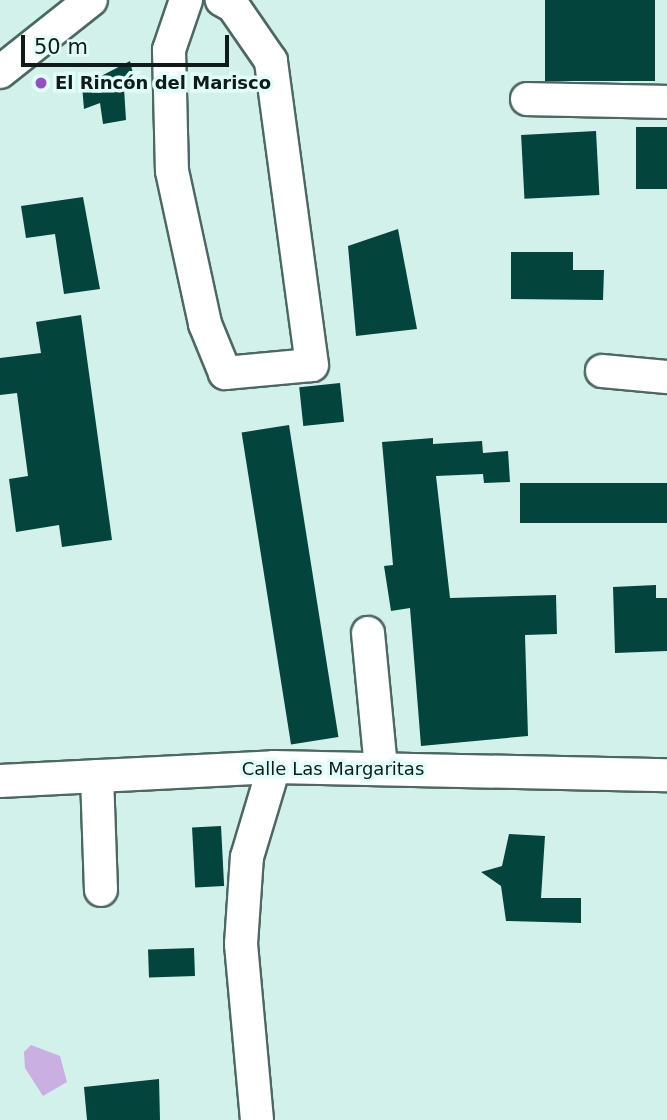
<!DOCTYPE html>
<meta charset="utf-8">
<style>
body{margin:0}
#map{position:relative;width:667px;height:1120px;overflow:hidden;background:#d3f1eb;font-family:"DejaVu Sans",sans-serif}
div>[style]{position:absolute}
.water>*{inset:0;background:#caafe2}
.building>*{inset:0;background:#03443d;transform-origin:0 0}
.roads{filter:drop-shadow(2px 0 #4d6863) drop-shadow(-2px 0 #4d6863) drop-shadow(0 2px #4d6863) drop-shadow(0 -2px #4d6863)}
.minor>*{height:32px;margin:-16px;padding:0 16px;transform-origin:16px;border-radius:16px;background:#fff}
.dots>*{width:19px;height:19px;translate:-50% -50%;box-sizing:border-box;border:4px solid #e0fff8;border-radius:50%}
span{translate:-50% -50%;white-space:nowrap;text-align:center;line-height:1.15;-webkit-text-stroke:7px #e0fff8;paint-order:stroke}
.poi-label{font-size:18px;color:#101b19;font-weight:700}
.left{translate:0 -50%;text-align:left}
.street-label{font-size:18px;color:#101b19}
.scale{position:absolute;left:21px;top:35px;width:208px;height:32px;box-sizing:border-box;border:4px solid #101b19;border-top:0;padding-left:9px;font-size:21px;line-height:24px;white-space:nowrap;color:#101b19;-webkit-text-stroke:5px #e0fff8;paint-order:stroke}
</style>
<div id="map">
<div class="water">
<div style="clip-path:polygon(31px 1045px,60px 1056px,67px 1082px,43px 1096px,25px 1068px,24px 1052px)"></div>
</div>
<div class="building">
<div style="left:545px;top:0;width:110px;height:81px"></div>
<div style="clip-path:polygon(130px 61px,135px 82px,124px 88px,126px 120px,103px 124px,100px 103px,84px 109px,82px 86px)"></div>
<div style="left:636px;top:127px;width:31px;height:62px"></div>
<div style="left:596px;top:131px;width:64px;height:75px;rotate:87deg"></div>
<div style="clip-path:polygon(83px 197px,100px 289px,64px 294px,55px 234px,26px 238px,21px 206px)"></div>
<div style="clip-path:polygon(398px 229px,417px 329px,356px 336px,348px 246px)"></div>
<div style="clip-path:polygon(511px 252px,573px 252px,573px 270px,604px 270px,603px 300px,511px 299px)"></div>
<div style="clip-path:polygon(81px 315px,112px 540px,62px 547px,59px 525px,16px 532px,9px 479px,28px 476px,17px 393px,0 395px,0 358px,41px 353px,36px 322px)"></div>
<div style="left:340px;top:383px;width:39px;height:41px;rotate:84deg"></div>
<div style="left:289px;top:425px;width:316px;height:48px;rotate:81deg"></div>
<div style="clip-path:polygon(433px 438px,433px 444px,482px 441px,483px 453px,508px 451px,510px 482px,484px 483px,483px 474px,436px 476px,450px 598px,556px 595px,557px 634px,525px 635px,528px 736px,421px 746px,410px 608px,391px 611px,384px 566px,393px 565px,382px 442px)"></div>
<div style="left:667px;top:483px;width:40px;height:147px;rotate:90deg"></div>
<div style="clip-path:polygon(656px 585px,656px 598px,667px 598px,667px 651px,615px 653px,613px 587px)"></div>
<div style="left:221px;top:826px;width:60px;height:29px;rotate:87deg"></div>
<div style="clip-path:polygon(509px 834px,545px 836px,541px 898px,581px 898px,581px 923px,506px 921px,501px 886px,481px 872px,502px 866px)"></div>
<div style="left:194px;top:948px;width:28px;height:46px;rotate:88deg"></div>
<div style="clip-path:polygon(159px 1079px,160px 1120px,87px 1120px,84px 1087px)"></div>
</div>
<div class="roads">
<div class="minor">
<div style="left:186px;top:0;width:53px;rotate:108.8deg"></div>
<div style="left:169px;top:50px;width:121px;rotate:88.6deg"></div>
<div style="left:172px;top:171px;width:157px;rotate:77.8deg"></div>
<div style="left:205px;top:324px;width:53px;rotate:67.8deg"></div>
<div style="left:225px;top:373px;width:87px;rotate:-5.3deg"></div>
<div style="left:312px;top:365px;width:307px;rotate:-97.7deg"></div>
<div style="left:271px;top:61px;width:67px;rotate:-124.6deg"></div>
<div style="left:233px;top:6px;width:13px;rotate:-151deg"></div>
<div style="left:0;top:72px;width:116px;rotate:-38.4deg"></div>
<div style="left:527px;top:99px;width:140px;rotate:1.2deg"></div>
<div style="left:602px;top:371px;width:65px;rotate:5.3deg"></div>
<div style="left:368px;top:633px;width:135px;rotate:84.5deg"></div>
<div style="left:97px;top:776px;width:114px;rotate:88deg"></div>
<div style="left:0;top:781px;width:274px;rotate:-2.9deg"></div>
<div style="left:274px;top:767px;width:393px;rotate:1.2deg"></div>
<div style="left:257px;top:1120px;width:177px;rotate:-95.2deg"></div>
<div style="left:241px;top:944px;width:87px;rotate:-86.1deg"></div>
<div style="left:247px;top:857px;width:94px;rotate:-73.3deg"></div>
</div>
</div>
<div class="dots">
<div style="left:41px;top:83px;background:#9451c5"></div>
</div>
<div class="poi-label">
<span class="left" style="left:55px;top:83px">El Rincón del Marisco</span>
</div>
<div class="street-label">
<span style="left:333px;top:769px">Calle Las Margaritas</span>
</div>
<div class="scale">50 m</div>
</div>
